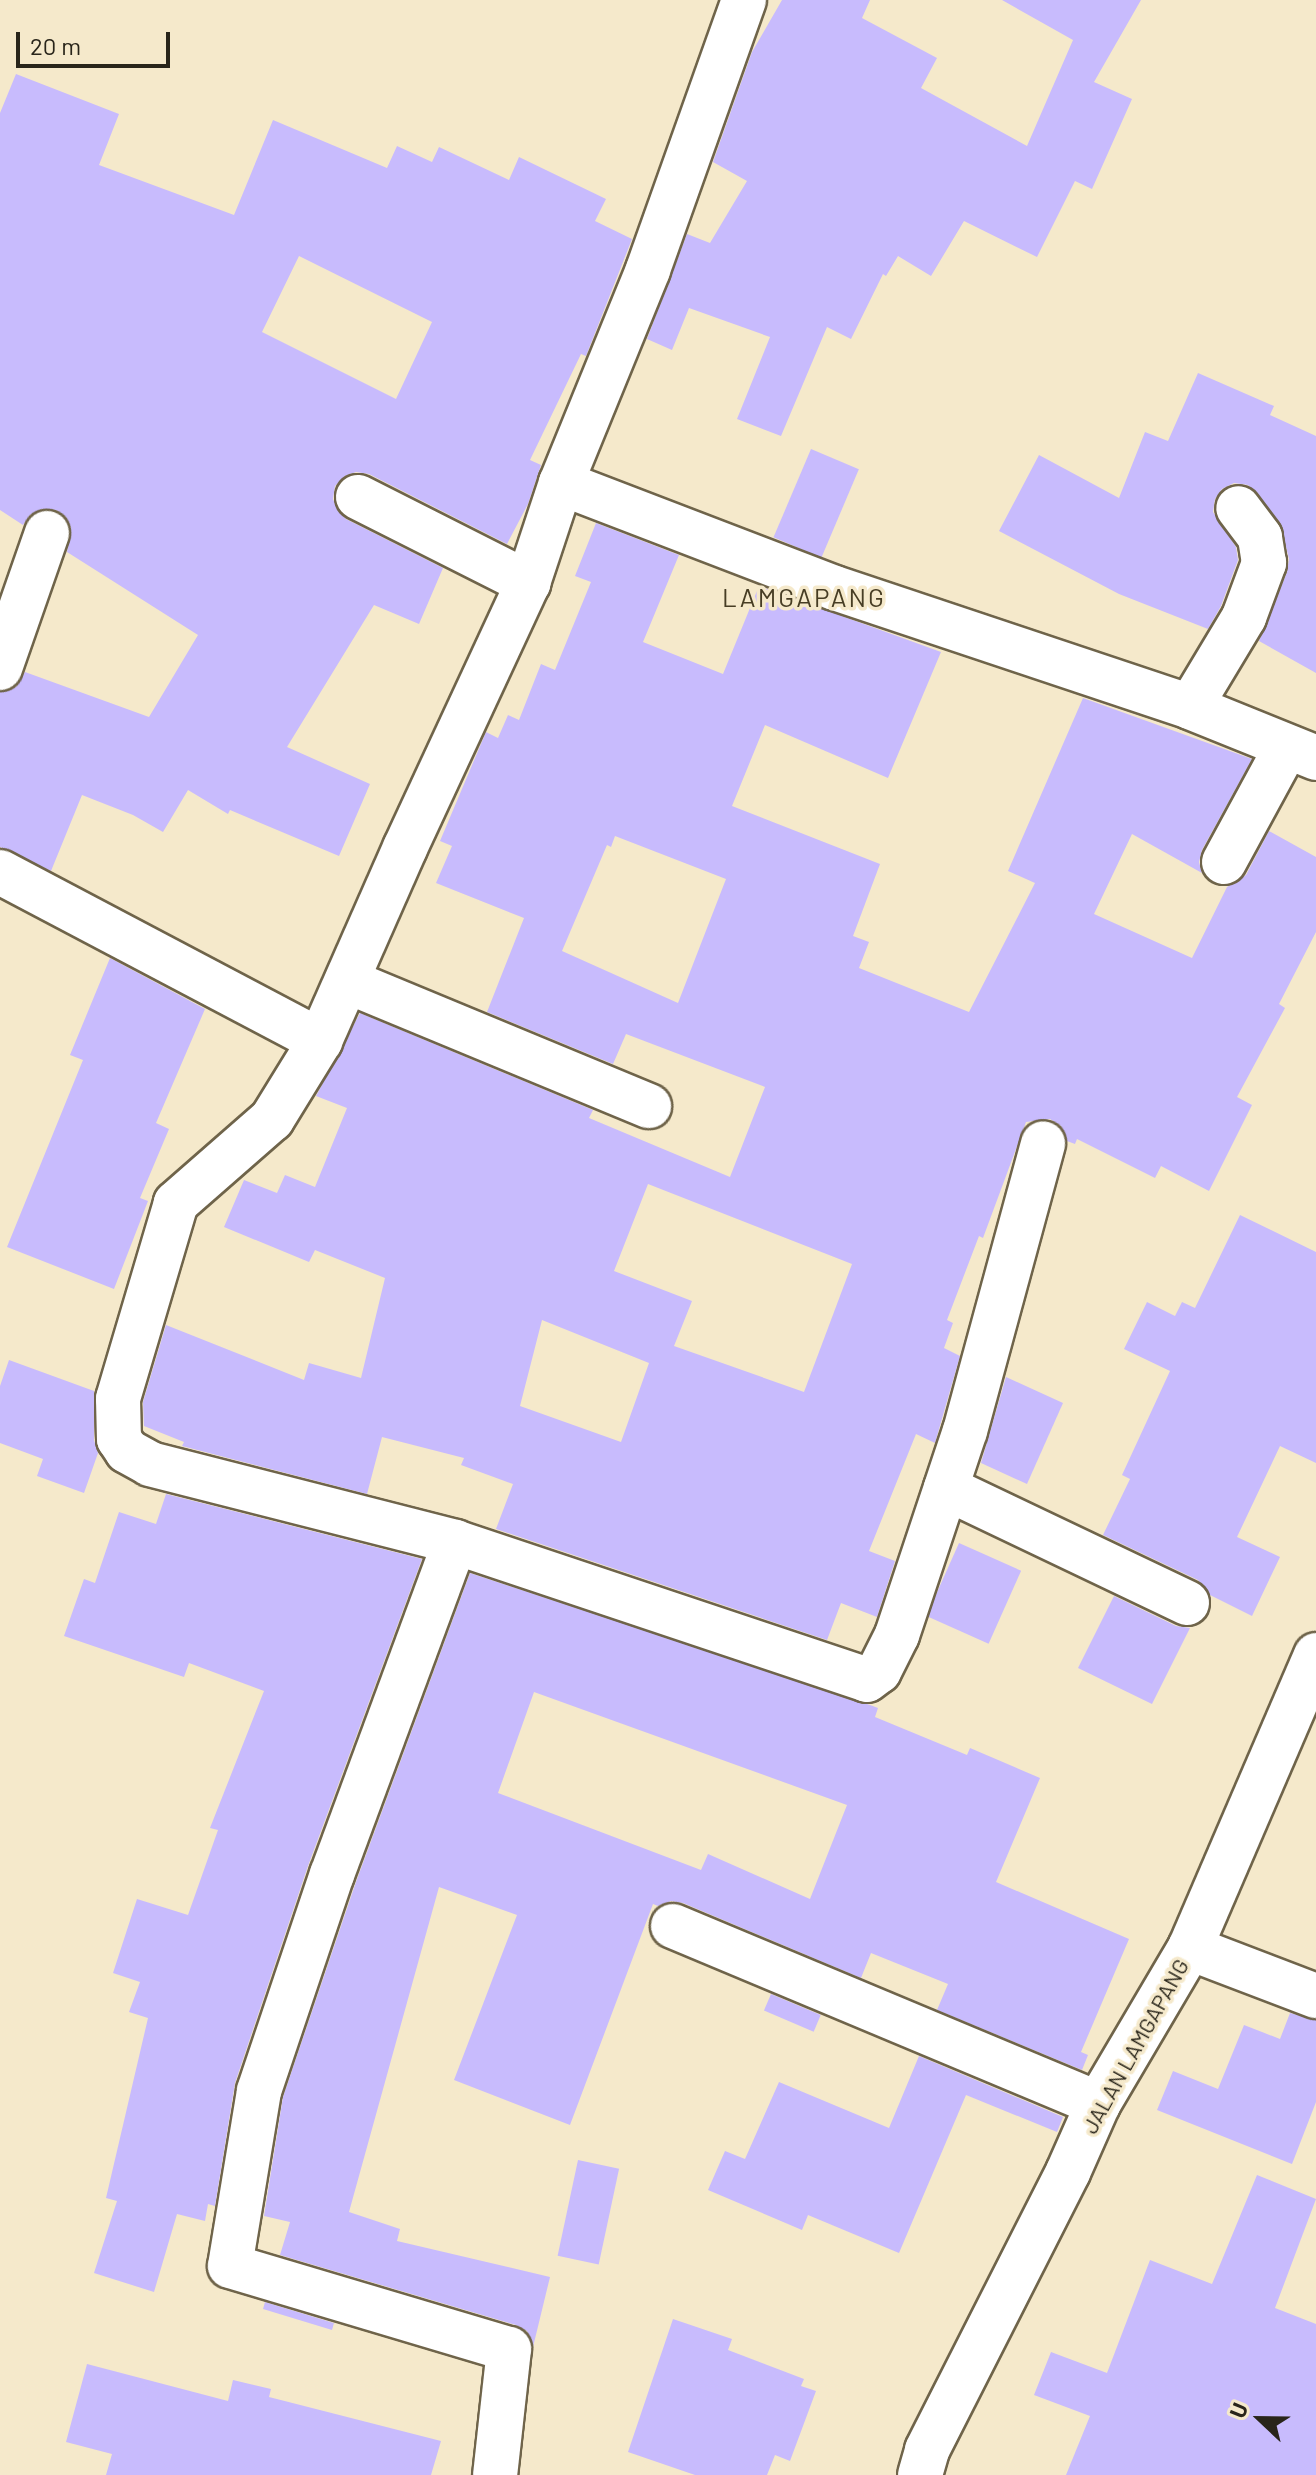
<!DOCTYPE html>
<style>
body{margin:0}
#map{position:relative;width:1316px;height:2475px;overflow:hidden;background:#f5e9cb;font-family:Barlow,sans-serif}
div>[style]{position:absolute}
.building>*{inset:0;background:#c8bbfd;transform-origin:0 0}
.roads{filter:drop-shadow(2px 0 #6f644a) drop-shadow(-2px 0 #6f644a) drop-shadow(0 2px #6f644a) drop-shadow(0 -2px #6f644a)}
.street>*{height:44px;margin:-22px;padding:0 22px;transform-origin:22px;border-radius:22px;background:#fff}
span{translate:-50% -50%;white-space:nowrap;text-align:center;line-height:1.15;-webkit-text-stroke:7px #f5e9cb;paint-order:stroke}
.street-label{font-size:22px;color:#29251a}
.quarter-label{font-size:26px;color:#473d24;letter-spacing:2px}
.north{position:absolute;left:1220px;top:2379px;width:80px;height:80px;-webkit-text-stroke:6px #f5e9cb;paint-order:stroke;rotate:292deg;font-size:22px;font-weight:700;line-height:32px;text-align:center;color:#29251a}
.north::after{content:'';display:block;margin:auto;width:28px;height:36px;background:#29251a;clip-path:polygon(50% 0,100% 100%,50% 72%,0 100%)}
.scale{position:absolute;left:16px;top:32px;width:154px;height:36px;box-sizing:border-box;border:4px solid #29251a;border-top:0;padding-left:10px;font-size:24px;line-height:28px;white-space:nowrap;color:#29251a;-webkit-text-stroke:6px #f5e9cb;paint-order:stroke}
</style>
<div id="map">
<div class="building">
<div style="clip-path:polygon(782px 0,870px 0,862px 18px,937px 58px,921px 88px,1027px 146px,1073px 40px,1002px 0,1141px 0,1094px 82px,1132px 99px,1092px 189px,1075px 181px,1037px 257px,964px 221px,931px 276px,898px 256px,886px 276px,883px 274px,851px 339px,827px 327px,781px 436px,737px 419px,770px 337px,689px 308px,672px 350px,647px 339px,687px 234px,710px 243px,747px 181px,713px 162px,752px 52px)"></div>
<div style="clip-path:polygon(evenodd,16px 74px,119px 114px,99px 165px,234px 215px,273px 120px,387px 168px,397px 146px,432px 162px,439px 147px,509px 180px,519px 157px,606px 199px,595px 221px,632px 239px,586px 356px,581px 354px,530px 460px,541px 465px,528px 504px,507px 544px,369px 474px,356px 472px,345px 476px,335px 486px,333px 499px,338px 511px,346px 519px,443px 568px,419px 624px,374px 605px,287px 747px,370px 784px,339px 856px,230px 810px,228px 814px,188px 790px,163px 832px,133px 815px,82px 795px,51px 871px,0 847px,0 692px,16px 687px,25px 672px,149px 717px,198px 635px,67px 552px,71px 528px,66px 517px,56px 510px,42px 509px,30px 515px,23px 525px,0 510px,0 113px,16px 74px,299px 256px,432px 322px,396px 399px,262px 332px,299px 256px)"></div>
<div style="clip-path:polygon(1198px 373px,1274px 406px,1270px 415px,1316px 436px,1316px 673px,1259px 641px,1287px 572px,1289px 559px,1280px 523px,1248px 485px,1234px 483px,1222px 489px,1215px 499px,1213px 512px,1236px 547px,1238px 560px,1221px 606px,1208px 629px,1119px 594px,999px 531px,1039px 455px,1119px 498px,1145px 432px,1168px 441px)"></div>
<div style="left:811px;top:449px;width:52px;height:96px;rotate:23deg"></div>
<div style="clip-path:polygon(evenodd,596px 523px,679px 555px,643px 642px,723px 674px,759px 586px,941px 652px,888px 778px,765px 725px,732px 806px,880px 864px,853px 936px,869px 942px,859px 968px,969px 1012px,1035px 883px,1008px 871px,1083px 698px,1252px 759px,1202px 850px,1199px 862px,1202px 873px,1132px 834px,1094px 914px,1192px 958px,1227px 887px,1246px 875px,1269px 831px,1316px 857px,1316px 932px,1279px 1004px,1285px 1008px,1237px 1097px,1252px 1105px,1209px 1191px,1161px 1166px,1155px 1178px,1077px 1139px,1075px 1144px,1067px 1141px,1061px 1126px,1050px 1119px,1026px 1122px,983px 1238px,979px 1236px,947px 1320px,953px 1323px,944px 1348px,960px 1356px,935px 1443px,916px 1434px,869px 1551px,895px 1561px,877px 1617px,841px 1603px,827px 1640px,496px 1529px,513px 1484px,461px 1465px,464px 1458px,382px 1437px,367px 1494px,182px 1446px,184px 1442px,144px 1426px,143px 1402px,166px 1325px,304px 1380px,309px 1363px,361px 1378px,385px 1278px,315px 1250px,309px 1262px,224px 1227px,244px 1180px,277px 1193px,285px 1175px,315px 1187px,347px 1108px,316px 1096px,360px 1013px,593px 1110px,589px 1118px,730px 1177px,765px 1087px,626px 1034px,613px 1064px,487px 1012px,524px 918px,436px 883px,452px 846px,440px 841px,486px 732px,498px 738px,508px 715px,519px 720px,541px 664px,555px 670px,591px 582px,575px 576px,596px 523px,615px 836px,726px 879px,678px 1003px,562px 951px,607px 845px,611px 847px,615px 836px,596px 523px,648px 1184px,852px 1264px,804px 1392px,674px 1346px,692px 1301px,614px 1271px,648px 1184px,596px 523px,542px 1320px,649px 1363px,621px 1442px,520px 1406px,542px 1320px)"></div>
<div style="clip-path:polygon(110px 958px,205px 1009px,156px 1123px,169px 1129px,140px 1198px,148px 1201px,114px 1289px,7px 1247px,83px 1060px,70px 1055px)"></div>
<div style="clip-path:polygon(1240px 1215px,1316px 1252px,1316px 1463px,1280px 1446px,1237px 1537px,1280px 1557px,1252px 1616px,1210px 1595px,1198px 1580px,1103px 1535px,1130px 1479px,1122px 1475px,1170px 1371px,1124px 1349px,1147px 1302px,1175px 1316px,1182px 1302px,1195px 1308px)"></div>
<div style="clip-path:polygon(9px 1360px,94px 1391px,94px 1440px,98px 1453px,84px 1493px,37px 1476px,43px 1459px,0 1443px,0 1386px)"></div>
<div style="clip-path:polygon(1006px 1377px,1063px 1403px,1027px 1484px,981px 1463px)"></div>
<div style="clip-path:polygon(166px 1494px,422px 1559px,308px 1866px,235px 2083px,215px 2206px,208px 2204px,205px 2221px,177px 2214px,154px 2292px,94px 2273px,117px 2201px,106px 2198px,148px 2018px,129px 2012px,140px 1982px,113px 1973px,137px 1899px,188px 1915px,218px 1830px,210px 1828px,264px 1691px,189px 1663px,184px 1677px,64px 1636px,84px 1579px,95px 1583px,119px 1512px,156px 1524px)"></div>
<div style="left:959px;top:1543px;width:68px;height:80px;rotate:24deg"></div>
<div style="clip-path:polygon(evenodd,470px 1573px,870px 1705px,878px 1708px,875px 1717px,967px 1755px,970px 1748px,1040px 1778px,996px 1882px,1129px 1939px,1081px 2052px,1088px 2055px,1082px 2070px,937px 2010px,948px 1984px,871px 1953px,861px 1978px,683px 1903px,671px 1901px,658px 1906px,653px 1904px,570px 2125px,454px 2080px,517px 1915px,439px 1887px,349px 2212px,400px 2229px,397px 2241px,550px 2277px,533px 2347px,527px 2331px,516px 2325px,280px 2255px,290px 2222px,264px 2216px,283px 2097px,356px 1882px,470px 1573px,534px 1692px,847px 1805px,810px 1899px,708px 1854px,701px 1870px,498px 1793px,534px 1692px)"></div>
<div style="clip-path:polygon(1114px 1596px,1176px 1626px,1190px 1628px,1152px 1704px,1078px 1668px)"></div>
<div style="left:771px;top:1994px;width:54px;height:18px;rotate:23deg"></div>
<div style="clip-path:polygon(1290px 2013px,1316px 2020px,1316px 2102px,1292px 2164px,1157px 2110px,1173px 2071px,1218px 2089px,1244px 2025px,1280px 2039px)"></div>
<div style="clip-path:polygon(919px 2056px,1063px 2117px,1057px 2132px,966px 2095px,899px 2253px,808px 2215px,802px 2230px,708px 2190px,725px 2151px,745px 2159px,779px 2082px,889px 2128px)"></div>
<div style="left:578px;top:2160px;width:42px;height:98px;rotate:12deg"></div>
<div style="clip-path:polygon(1257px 2175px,1316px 2199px,1275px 2308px,1316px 2324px,1316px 2475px,1066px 2475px,1090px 2416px,1034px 2395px,1051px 2352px,1107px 2373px,1150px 2260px,1212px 2284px)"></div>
<div style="clip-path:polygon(265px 2302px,337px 2324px,334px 2323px,332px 2330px,263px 2309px)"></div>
<div style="clip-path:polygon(673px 2319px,732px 2339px,728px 2350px,804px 2379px,801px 2386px,816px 2391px,790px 2461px,775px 2455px,767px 2475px,695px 2475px,628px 2452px)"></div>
<div style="clip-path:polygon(87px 2364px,228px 2401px,233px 2380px,271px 2389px,269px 2397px,441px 2441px,431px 2475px,106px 2475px,112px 2454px,66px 2442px)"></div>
</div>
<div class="roads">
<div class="street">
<div style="left:744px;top:0;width:287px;rotate:109.6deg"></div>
<div style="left:648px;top:270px;width:230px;rotate:112.2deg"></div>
<div style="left:561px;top:483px;width:105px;rotate:108.3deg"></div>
<div style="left:528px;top:583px;width:292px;rotate:114.9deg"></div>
<div style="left:405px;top:848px;width:211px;rotate:113.8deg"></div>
<div style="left:320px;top:1041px;width:92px;rotate:121.6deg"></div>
<div style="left:272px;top:1119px;width:128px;rotate:138.8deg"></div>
<div style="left:176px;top:1203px;width:204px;rotate:106.5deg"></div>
<div style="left:118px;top:1399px;width:40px;rotate:88.6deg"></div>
<div style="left:119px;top:1439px;width:14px;rotate:56deg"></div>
<div style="left:127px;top:1451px;width:26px;rotate:29deg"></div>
<div style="left:150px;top:1464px;width:315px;rotate:14.3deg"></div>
<div style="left:455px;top:1542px;width:434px;rotate:18.5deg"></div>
<div style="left:867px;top:1680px;width:15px;rotate:-37deg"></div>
<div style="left:879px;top:1671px;width:40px;rotate:-63.4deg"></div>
<div style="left:897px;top:1635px;width:215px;rotate:-71.6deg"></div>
<div style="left:965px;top:1431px;width:298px;rotate:-74.8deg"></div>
<div style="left:561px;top:483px;width:293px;rotate:21deg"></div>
<div style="left:835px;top:588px;width:374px;rotate:18.5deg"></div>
<div style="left:1190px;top:707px;width:136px;rotate:22deg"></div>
<div style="left:358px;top:497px;width:191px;rotate:26.8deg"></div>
<div style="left:0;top:668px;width:143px;rotate:-70.8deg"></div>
<div style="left:1190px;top:707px;width:105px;rotate:-59deg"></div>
<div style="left:1244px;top:617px;width:58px;rotate:-69.7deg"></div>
<div style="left:1264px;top:563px;width:26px;rotate:-99deg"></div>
<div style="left:1260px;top:537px;width:36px;rotate:-127deg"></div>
<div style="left:1224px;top:862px;width:130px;rotate:-61.5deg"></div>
<div style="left:0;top:872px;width:362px;rotate:27.8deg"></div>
<div style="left:347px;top:981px;width:327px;rotate:22.5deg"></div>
<div style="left:946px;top:1488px;width:267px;rotate:25.5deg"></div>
<div style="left:455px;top:1542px;width:354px;rotate:110.3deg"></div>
<div style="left:332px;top:1874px;width:229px;rotate:108.6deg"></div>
<div style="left:259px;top:2091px;width:177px;rotate:99.4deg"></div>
<div style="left:230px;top:2266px;width:291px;rotate:16.6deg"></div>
<div style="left:509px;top:2349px;width:127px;rotate:96.3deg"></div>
<div style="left:673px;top:1926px;width:461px;rotate:22.7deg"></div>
<div style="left:1190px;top:1948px;width:135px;rotate:20.9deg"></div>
<div style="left:920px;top:2475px;width:26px;rotate:-74deg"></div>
<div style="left:927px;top:2450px;width:312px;rotate:-63.1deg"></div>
<div style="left:1068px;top:2172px;width:74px;rotate:-66.2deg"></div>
<div style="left:1098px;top:2104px;width:181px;rotate:-59.5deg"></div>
<div style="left:1190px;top:1948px;width:319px;rotate:-66.7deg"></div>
</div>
</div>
<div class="street-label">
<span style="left:1135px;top:2046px;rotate:-61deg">JALAN LAMGAPANG</span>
</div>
<div class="quarter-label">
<span style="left:804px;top:597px">LAMGAPANG</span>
</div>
<div class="north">U</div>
<div class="scale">20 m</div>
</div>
